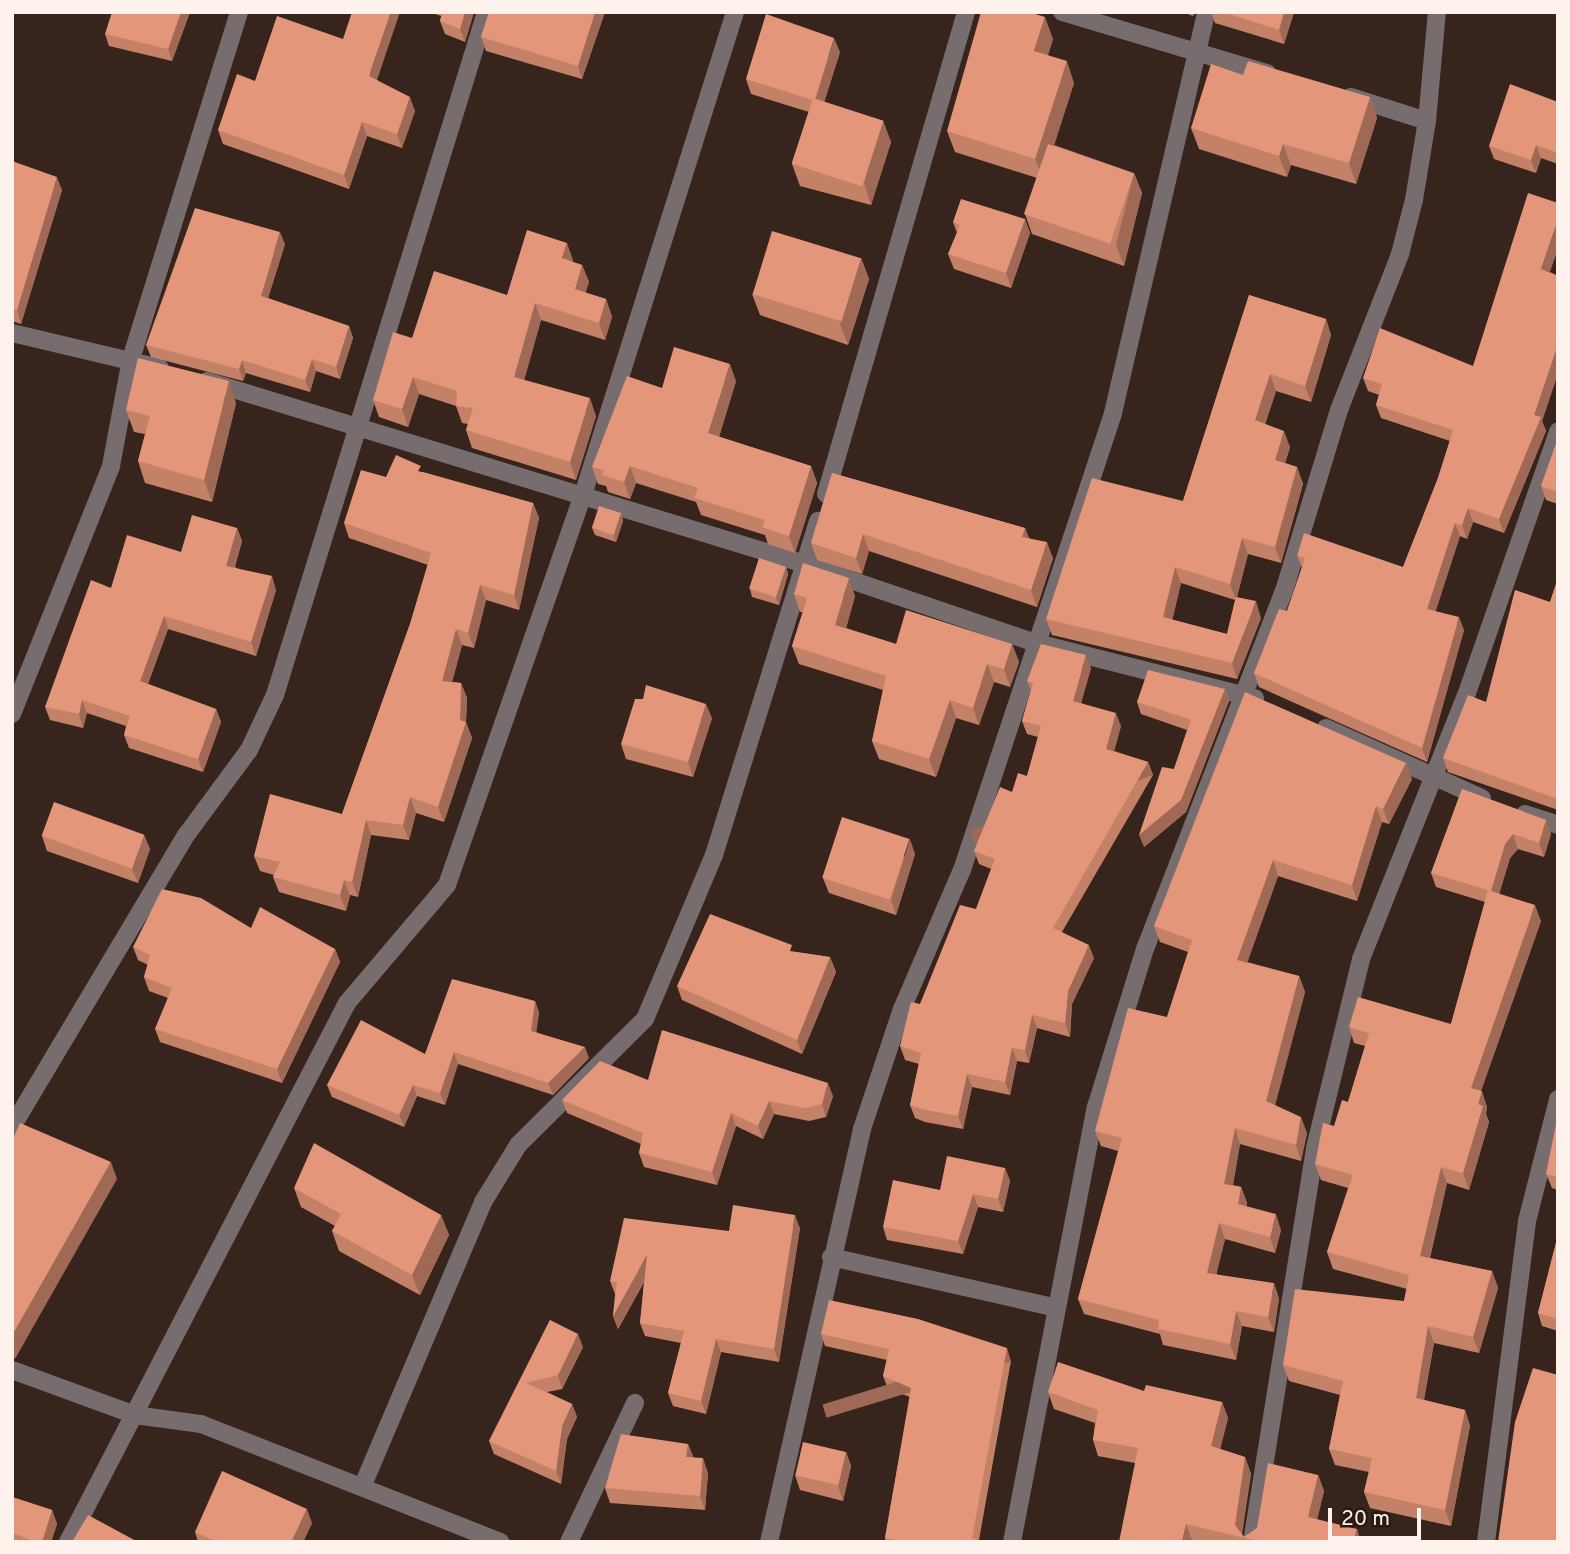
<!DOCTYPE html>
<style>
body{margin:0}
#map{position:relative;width:1570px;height:1554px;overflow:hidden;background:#36241d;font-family:Overpass,sans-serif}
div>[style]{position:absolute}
.street>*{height:18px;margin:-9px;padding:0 9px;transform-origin:9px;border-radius:9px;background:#776d6e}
.wall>*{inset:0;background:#c38168}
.shaded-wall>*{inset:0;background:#9f6955;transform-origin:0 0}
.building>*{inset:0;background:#e39679;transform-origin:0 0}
span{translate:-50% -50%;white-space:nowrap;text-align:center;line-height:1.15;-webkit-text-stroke:7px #2b1a14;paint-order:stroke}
.frame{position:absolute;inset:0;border:14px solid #fff2ed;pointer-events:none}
.scale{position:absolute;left:1328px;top:1508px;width:93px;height:32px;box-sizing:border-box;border:4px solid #fff2ed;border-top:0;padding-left:9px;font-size:21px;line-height:24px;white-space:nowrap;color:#fff2ed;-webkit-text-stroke:5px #2b1a14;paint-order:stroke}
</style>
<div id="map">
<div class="street">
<div style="left:1062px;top:12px;width:214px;rotate:16.6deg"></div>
<div style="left:1427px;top:121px;width:109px;rotate:-84.8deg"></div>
<div style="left:12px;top:333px;width:152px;rotate:13.3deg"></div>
<div style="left:207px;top:381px;width:612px;rotate:17.01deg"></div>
<div style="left:792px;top:560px;width:255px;rotate:18.8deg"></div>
<div style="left:1033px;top:642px;width:229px;rotate:14.2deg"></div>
<div style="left:826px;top:494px;width:502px;rotate:-73.8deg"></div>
<div style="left:12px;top:714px;width:267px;rotate:-68.2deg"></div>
<div style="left:111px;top:466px;width:109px;rotate:-79.4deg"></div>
<div style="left:131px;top:359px;width:363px;rotate:-72.7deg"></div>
<div style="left:1326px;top:728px;width:171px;rotate:24.2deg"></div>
<div style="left:1525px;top:814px;width:35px;rotate:18deg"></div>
<div style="left:12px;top:1127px;width:341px;rotate:-59.2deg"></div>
<div style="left:187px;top:834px;width:104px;rotate:-53.6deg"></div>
<div style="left:249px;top:750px;width:61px;rotate:-64.7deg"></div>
<div style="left:275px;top:695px;width:715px;rotate:-72.83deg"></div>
<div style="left:831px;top:1257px;width:228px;rotate:12.7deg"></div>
<div style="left:12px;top:1370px;width:131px;rotate:20.1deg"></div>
<div style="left:135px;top:1415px;width:67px;rotate:7.8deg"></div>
<div style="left:201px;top:1424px;width:322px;rotate:21.5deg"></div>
<div style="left:363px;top:1485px;width:307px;rotate:-67deg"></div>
<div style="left:483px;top:1202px;width:67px;rotate:-58.4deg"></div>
<div style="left:518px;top:1145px;width:179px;rotate:-44.8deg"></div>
<div style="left:645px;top:1019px;width:178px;rotate:-67.2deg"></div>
<div style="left:714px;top:855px;width:350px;rotate:-72.7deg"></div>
<div style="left:68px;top:1542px;width:607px;rotate:-62.63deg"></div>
<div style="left:347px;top:1003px;width:155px;rotate:-49.7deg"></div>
<div style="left:447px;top:885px;width:413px;rotate:-70.8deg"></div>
<div style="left:583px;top:495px;width:506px;rotate:-72.53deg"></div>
<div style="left:569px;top:1542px;width:154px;rotate:-64.6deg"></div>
<div style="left:769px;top:1542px;width:423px;rotate:-77.3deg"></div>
<div style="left:862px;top:1129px;width:126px;rotate:-71.6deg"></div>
<div style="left:902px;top:1009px;width:151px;rotate:-66.7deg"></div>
<div style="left:962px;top:870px;width:481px;rotate:-71.7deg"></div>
<div style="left:1113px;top:413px;width:412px;rotate:-76.9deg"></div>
<div style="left:1012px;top:1542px;width:443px;rotate:-79.1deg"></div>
<div style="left:1096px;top:1107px;width:165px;rotate:-72.8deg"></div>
<div style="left:1145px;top:949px;width:384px;rotate:-68.8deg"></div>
<div style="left:1284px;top:591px;width:189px;rotate:-73.1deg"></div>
<div style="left:1339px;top:410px;width:168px;rotate:-68.6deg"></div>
<div style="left:1400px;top:254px;width:56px;rotate:-75.5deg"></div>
<div style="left:1414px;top:200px;width:80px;rotate:-80.7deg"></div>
<div style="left:1427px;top:121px;width:80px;rotate:-162.5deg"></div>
<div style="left:1252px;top:1542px;width:399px;rotate:-80.9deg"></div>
<div style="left:1315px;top:1148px;width:195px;rotate:-76.3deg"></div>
<div style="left:1361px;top:959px;width:286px;rotate:-68.3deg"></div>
<div style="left:1467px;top:693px;width:277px;rotate:-70.8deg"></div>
<div style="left:1486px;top:1542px;width:324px;rotate:-82.7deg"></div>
<div style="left:1527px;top:1221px;width:126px;rotate:-75.7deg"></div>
</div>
<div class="wall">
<div style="clip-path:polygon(190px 12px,172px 61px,109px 46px,105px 34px)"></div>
<div style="clip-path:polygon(429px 12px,474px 12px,465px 42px,445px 34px,440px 21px,441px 16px)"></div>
<div style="clip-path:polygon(489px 12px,605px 12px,582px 79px,486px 51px,481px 37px)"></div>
<div style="clip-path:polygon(1182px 12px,1195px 12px,1193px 16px)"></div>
<div style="clip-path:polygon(1211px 12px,1294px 12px,1284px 44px,1215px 23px)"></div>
<div style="clip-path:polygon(343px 39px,377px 80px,415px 111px,402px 148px,367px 136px,349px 189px,223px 144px,218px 130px,255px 81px)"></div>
<div style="clip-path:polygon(1053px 39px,1048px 55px,1074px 83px,1054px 145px,1134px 173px,1142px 193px,1124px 266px,1032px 234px,1025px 214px,1037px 178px,955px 152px,947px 131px)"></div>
<div style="clip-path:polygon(840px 52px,824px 102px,883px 121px,891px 142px,871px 205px,800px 186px,792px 164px,809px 112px,751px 94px,746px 79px)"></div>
<div style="clip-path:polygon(1243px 75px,1370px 97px,1377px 118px,1356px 184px,1291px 165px,1287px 177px,1199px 149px,1191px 128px)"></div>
<div style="clip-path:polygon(1558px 102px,1558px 164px,1541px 158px,1536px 173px,1494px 159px,1489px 146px)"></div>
<div style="clip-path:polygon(12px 161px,62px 190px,21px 324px,12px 321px)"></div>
<div style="clip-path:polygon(1025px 219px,1030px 233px,1011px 288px,954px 269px,948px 254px,957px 233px,953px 222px)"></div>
<div style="clip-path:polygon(285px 244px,268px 298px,349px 326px,353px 338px,340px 379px,316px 371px,310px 392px,246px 373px,243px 381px,151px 357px,146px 345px)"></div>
<div style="clip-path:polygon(861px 258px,869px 279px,848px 345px,760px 315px,752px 294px)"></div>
<div style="clip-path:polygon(573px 260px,572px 262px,582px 265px,589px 282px,585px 293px,606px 299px,612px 317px,605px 340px,541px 320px,524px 380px,596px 416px,576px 480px,472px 448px,466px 430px,468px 424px,462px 423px,456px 406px,419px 394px,408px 427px,379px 417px,373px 400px,412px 338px,507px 295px)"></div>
<div style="clip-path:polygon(1550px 272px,1558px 276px,1558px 373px,1542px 421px,1546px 431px,1504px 533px,1473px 522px,1467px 539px,1460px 536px,1435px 611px,1464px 630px,1427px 762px,1259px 687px,1254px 673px,1287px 611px,1302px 568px,1297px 556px,1403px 567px,1438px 478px,1450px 441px,1381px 418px,1376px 405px,1379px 395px,1368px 391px,1363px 378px,1473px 366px)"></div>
<div style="clip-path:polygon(evenodd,1249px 295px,1326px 319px,1331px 335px,1311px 402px,1276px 391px,1265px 424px,1290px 447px,1285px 463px,1297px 467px,1303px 484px,1281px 563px,1248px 554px,1237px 597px,1261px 618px,1237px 679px,1052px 635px,1046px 619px,1183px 501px,1249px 295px,1181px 583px,1235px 600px,1227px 634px,1172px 620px,1181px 583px)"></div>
<div style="clip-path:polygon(736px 381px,719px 437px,811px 466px,817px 483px,795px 553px,768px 544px,765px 535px,701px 515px,696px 502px,636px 483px,630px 499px,608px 492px,606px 486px,598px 484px,592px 467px,662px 388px)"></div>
<div style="clip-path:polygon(236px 403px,212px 502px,145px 483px,138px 461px,145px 434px,134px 432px,126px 410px)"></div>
<div style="clip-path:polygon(1558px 438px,1558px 504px,1546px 500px,1541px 486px)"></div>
<div style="clip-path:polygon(423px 472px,533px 503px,539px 518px,519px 610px,486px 600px,474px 648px,462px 645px,452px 682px,461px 683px,467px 698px,466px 722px,472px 738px,444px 822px,416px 813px,409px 840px,371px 835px,358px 897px,350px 895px,346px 911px,279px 892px,273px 877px,274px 875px,260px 871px,254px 856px,342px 814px,410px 624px,428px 565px,349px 538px,344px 523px,386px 477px)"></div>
<div style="clip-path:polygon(832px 473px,1025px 528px,1029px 538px,1053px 558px,1037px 607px,869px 551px,862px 574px,817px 560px,811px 543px)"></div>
<div style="clip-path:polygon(621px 513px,623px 521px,616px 542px,595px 535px,592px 528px)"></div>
<div style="clip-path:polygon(237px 528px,242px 541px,235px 567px,276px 590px,256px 656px,168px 629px,148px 684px,216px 709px,221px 722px,203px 772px,129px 748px,124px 735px,126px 726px,87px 713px,83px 728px,50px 720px,45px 707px,111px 588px,181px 552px)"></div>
<div style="clip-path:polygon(786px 567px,788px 574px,779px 605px,752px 597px,750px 589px)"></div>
<div style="clip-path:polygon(1558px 578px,1558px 810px,1448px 772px,1443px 758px,1486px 702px,1550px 602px)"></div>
<div style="clip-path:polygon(794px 594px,855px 596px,846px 628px,896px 644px,1012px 644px,1019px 662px,1010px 687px,994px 682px,979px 725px,956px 718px,936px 777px,879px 759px,872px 741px,883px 690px,799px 664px,792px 646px,803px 612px,800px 612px)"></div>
<div style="clip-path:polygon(1091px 668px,1081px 703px,1121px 726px,1114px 751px,1148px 762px,1153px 775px,1062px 932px,1094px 958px,1072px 1004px,1070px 1037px,1037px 1028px,1029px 1063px,1017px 1061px,1010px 1095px,972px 1087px,963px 1129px,925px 1122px,915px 1118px,910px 1105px,919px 1064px,905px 1060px,900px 1046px,920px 1004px,976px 909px,991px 869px,979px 864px,974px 851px,1012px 792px,1027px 776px,1038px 737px,1027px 734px,1022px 721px,1031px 690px,1027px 681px)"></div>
<div style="clip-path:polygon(1225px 689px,1229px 701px,1186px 812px,1144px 847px,1174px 769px,1187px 730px,1141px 714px,1137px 702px)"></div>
<div style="clip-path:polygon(712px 718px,693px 777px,626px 759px,621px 744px)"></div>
<div style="clip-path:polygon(1412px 779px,1389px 824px,1382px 822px,1357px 901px,1278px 876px,1247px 962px,1299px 976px,1305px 992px,1275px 1105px,1307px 1133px,1301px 1161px,1240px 1144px,1233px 1185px,1241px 1187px,1247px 1203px,1246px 1207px,1281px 1230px,1275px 1253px,1225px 1239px,1216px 1274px,1279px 1298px,1274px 1332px,1242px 1326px,1236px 1360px,1163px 1345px,1160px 1334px,1084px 1314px,1078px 1299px,1118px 1151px,1101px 1146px,1095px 1131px,1167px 1017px,1188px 952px,1160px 942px,1154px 926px)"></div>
<div style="clip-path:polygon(1462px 789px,1546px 820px,1551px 834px,1544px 857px,1518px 849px,1510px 858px,1499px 894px,1541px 921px,1481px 1091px,1487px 1107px,1486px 1114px,1489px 1122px,1469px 1190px,1447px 1183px,1430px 1258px,1492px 1271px,1498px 1288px,1479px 1353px,1434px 1343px,1424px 1400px,1465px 1410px,1470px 1426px,1451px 1526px,1370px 1508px,1364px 1492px,1369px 1472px,1335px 1465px,1329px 1449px,1340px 1395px,1289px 1381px,1283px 1365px,1404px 1301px,1407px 1289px,1333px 1269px,1327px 1252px,1348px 1188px,1321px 1180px,1315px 1164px,1334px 1126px,1348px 1102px,1365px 1046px,1354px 1043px,1349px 1027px,1451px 1024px,1485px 902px,1436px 887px,1431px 873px)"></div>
<div style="clip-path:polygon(144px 835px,150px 849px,138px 883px,47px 851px,42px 836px)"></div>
<div style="clip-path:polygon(915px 854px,896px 915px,829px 893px,823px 878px)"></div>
<div style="clip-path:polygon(251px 928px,335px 949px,340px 962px,282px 1083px,160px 1042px,155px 1029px,168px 998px,149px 991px,144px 977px,148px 965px,138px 960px,133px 947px)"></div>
<div style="clip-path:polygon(795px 952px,830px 957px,836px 972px,802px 1054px,682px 1000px,677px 986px)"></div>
<div style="clip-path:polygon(535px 1001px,539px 1013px,536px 1032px,589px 1058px,553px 1095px,458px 1064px,445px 1105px,417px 1096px,404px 1127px,332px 1097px,327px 1085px,425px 1054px)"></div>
<div style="clip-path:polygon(648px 1080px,833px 1096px,826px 1117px,809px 1121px,774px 1114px,763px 1139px,736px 1126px,717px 1185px,644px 1167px,639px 1153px,641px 1144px,567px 1113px,562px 1100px)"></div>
<div style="clip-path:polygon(1558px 1115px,1558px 1190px,1552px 1188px,1546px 1174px)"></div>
<div style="clip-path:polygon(1005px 1168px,1010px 1181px,1003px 1212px,978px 1207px,963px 1254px,887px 1240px,883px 1227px,940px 1190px)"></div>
<div style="clip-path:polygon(294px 1188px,441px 1215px,449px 1235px,420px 1295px,339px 1251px,332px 1231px,335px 1226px,301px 1207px)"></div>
<div style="clip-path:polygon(800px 1228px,779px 1362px,721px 1352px,706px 1414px,673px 1406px,668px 1393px,681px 1343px,645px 1336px,640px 1323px,644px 1282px,618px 1329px,613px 1316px,615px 1294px,610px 1281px,729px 1231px)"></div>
<div style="clip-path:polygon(1558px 1235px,1558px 1331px,1542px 1326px,1538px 1313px)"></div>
<div style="clip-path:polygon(550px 1320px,583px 1347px,562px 1389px,547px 1392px,572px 1404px,577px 1417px,567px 1439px,561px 1484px,494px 1454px,489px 1441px)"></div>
<div style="clip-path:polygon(821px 1334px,1011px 1361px,979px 1540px,984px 1542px,886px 1542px,885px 1538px,910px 1397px,888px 1389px,883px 1376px,887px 1360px,825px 1346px)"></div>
<div style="clip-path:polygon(1144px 1391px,1222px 1402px,1228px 1418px,1220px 1449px,1245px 1457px,1251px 1474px,1242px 1534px,1244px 1537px,1257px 1528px,1318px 1475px,1324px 1491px,1317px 1519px,1361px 1542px,1198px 1542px,1192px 1540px,1135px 1463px,1098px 1456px,1093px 1440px,1095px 1423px,1054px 1409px,1048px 1392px)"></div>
<div style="clip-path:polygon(688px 1444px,693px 1457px,708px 1473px,705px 1510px,610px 1503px,605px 1488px)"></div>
<div style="clip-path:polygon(846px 1452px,851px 1466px,843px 1501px,800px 1490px,795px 1475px)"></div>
<div style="clip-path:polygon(12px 1497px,52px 1510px,57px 1524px,51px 1542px,12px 1542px)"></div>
<div style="clip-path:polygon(312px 1523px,303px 1542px,198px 1542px,195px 1532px)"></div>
</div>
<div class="shaded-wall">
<div style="clip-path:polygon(181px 12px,190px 12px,172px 61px,168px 49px)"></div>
<div style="clip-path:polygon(391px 12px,400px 12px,374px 89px,369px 76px)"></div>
<div style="clip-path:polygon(465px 12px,474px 12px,465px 42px,460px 29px)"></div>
<div style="clip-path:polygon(595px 12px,605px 12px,582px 79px,578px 66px)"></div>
<div style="clip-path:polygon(1284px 12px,1294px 12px,1284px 44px,1279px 30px)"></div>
<div style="clip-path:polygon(1045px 17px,1053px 39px,1042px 72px,1034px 51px)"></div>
<div style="clip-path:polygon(834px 38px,840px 52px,820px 116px,815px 101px)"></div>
<div style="clip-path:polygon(1067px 61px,1074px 83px,1043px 180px,1035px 159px)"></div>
<div style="clip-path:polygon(410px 97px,415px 111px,402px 148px,397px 134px)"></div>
<div style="clip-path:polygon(1370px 97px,1377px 118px,1356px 184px,1349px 163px)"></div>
<div style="clip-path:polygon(883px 121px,891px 142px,871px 205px,864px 183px)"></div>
<div style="clip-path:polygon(362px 122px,367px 136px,349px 189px,344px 175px)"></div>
<div style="clip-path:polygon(1283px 144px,1291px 165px,1287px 177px,1279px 156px)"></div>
<div style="clip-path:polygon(1536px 145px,1541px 158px,1536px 173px,1531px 160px)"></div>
<div style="clip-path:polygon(1134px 173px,1142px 193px,1124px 266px,1116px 245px)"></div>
<div style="clip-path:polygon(57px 177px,62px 190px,21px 324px,17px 310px)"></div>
<div style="clip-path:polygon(1025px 219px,1030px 233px,1011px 288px,1006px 273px)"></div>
<div style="clip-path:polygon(1558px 220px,1558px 249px,1546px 283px,1541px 269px)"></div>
<div style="clip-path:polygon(280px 232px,285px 244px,265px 308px,261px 296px)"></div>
<div style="clip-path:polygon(567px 243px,573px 260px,568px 275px,562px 258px)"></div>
<div style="clip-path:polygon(861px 258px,869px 279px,848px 345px,840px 324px)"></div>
<div style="clip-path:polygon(582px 265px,589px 282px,581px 307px,575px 289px)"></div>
<div style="clip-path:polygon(606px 299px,612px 317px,605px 340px,599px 323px)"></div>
<div style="clip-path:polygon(535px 303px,541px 320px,520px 395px,514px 377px)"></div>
<div style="clip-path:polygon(1326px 319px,1331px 335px,1311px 402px,1305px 386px)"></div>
<div style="clip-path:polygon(349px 326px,353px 338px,340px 379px,336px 367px)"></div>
<div style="clip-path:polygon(1556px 350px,1558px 356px,1558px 373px,1542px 421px,1546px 431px,1504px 533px,1499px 519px)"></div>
<div style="clip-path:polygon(312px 359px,316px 371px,310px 392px,305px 380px)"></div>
<div style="clip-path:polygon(242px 360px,246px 373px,243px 381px,239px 369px)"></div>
<div style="clip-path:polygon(730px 364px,736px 381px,715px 450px,708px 433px)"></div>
<div style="clip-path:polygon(1270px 374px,1276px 391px,1261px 437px,1255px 420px)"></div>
<div style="clip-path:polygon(413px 377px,419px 394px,408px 427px,402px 409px)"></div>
<div style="clip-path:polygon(229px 381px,236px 403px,212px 502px,204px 480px)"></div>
<div style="clip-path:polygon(590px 398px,596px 416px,576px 480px,570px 462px)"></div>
<div style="clip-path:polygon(1284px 431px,1290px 447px,1281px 476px,1275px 460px)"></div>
<div style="clip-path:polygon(630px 466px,636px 483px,630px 499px,624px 482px)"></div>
<div style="clip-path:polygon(811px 466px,817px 483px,795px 553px,789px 536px)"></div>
<div style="clip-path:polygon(1297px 467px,1303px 484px,1281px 563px,1275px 547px)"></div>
<div style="clip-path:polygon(533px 503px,539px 518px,519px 610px,514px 595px)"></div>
<div style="clip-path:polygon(1468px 508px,1473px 522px,1467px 539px,1462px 525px)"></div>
<div style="clip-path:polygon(621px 513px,623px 521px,616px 542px,613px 535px)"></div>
<div style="clip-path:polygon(1455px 523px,1460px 536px,1432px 623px,1427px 609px)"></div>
<div style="clip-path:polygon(237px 528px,242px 541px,231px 579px,226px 566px)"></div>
<div style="clip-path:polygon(1025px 528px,1031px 545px,1022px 537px)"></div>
<div style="clip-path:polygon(863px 534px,869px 551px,862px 574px,856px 558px)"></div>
<div style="clip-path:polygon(1242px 538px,1248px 554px,1236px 600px,1230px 584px)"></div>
<div style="clip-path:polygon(1047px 542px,1053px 558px,1037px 607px,1031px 590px)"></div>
<div style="clip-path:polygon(786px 567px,788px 574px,779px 605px,776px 598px)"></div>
<div style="clip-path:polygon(1175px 567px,1181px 583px,1169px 634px,1163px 617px)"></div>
<div style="clip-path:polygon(272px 576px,276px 590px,256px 656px,251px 642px)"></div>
<div style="clip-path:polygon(849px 578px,855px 596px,842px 643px,835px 625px)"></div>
<div style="clip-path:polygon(480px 585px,486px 600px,474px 648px,468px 633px)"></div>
<div style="clip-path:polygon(1256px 601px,1261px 618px,1237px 679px,1232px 663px)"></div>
<div style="clip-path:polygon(164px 616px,168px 629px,144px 694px,140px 681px)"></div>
<div style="clip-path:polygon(1459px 617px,1464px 630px,1427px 762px,1422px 748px)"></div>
<div style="clip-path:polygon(456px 629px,462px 645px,448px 697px,442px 681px)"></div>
<div style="clip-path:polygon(1012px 644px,1019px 662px,1010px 687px,1004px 669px)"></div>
<div style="clip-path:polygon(1086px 655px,1091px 668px,1078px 714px,1073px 701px)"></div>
<div style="clip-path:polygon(987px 664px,994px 682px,979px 725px,973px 708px)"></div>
<div style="clip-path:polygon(461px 683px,467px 698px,466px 723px,472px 738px,444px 822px,438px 807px,460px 720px)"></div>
<div style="clip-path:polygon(1225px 689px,1229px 701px,1186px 812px,1144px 847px,1139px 835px)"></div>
<div style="clip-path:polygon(82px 700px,87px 713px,83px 728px,79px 714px)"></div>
<div style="clip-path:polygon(950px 700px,956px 718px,936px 777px,929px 759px)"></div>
<div style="clip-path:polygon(706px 704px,712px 718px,693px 777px,688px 762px)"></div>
<div style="clip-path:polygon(216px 709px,221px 722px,203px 772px,198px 759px)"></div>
<div style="clip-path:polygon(1116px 713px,1121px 726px,1111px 762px,1106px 749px)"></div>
<div style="left:1148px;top:762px;width:14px;height:191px;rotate:69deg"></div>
<div style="clip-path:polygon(1406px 763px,1412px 779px,1389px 824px,1383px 809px)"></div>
<div style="clip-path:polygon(410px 797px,416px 813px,409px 840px,403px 825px)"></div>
<div style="clip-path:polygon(1376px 806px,1382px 822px,1357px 901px,1352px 885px)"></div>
<div style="clip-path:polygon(366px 820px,371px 835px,358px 897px,352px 882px)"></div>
<div style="clip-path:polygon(1546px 820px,1551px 834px,1544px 857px,1539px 843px)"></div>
<div style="clip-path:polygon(1513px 834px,1518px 849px,1510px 858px,1496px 905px,1491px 891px,1505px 844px)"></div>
<div style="clip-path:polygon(144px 835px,150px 849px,138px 883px,132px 869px)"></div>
<div style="clip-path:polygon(910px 839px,915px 854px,896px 915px,891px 900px)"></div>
<div style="clip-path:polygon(1273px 860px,1278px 876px,1243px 975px,1237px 960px)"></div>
<div style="clip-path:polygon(344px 880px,350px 895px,346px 911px,340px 895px)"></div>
<div style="clip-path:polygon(1535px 905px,1541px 921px,1476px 1104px,1471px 1088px)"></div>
<div style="clip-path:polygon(1089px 945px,1094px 958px,1072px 1004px,1070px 1037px,1065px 1023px,1068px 991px)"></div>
<div style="clip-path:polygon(335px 949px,340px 962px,282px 1083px,277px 1069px)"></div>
<div style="clip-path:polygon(830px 957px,836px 972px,802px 1054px,797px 1040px)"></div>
<div style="clip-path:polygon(1299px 976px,1305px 992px,1272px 1117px,1266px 1101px)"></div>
<div style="clip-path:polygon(535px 1001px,539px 1013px,535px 1042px,531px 1031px)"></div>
<div style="clip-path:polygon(1032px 1015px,1037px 1028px,1029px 1063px,1025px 1050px)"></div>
<div style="clip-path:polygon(585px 1047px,589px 1058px,553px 1095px,548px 1083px)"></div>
<div style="clip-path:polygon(1012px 1048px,1017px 1061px,1010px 1095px,1005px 1082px)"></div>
<div style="clip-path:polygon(454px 1052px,458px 1064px,445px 1105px,440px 1093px)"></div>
<div style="clip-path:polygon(967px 1074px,972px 1087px,963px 1129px,958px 1116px)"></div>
<div style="clip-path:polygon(828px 1083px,833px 1096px,826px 1117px,822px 1104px)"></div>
<div style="clip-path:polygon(413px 1085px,417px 1096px,404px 1127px,399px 1115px)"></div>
<div style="clip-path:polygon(1482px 1091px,1487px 1107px,1486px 1114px,1489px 1122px,1469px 1190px,1463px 1173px,1478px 1104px)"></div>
<div style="clip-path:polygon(769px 1101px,774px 1114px,763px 1139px,758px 1126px)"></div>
<div style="clip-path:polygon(731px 1113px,736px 1126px,717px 1185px,712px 1172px)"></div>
<div style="clip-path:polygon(1301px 1117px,1307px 1133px,1301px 1161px,1296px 1145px)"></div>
<div style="clip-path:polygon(1235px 1128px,1240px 1144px,1230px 1200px,1224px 1184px)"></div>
<div style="clip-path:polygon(111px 1162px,117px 1179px,15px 1359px,12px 1351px,12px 1336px)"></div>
<div style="clip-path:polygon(1441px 1167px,1447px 1183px,1426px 1272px,1420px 1256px)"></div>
<div style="clip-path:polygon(1005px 1168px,1010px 1181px,1003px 1212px,998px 1199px)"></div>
<div style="clip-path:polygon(1241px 1187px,1247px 1203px,1244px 1220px,1238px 1204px)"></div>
<div style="clip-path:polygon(973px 1194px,978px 1207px,963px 1254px,958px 1241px)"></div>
<div style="clip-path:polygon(1276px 1214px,1281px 1230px,1275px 1253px,1270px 1237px)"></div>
<div style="clip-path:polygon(441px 1215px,449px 1235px,420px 1295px,412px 1275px)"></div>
<div style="clip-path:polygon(795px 1215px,800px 1228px,779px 1362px,774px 1349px)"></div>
<div style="clip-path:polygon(1219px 1223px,1225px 1239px,1213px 1289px,1207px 1273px)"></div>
<div style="clip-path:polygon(647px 1255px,652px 1268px,618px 1329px,613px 1316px)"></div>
<div style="clip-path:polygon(1492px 1271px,1498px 1288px,1479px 1353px,1473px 1337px)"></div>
<div style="clip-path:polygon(1274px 1283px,1279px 1298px,1274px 1332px,1268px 1317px)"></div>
<div style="clip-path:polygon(1236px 1311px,1242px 1326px,1236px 1360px,1230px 1344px)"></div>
<div style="clip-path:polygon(1428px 1326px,1434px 1343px,1421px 1415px,1416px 1398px)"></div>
<div style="clip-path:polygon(578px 1334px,583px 1347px,562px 1389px,558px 1375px)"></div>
<div style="clip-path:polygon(716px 1339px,721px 1352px,706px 1414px,701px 1401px)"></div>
<div style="left:1007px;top:1348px;width:14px;height:193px;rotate:73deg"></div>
<div style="clip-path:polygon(1222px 1402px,1228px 1418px,1217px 1462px,1211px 1446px)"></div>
<div style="clip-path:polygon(572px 1404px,577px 1417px,567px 1439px,561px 1484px,556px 1471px,562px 1426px)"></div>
<div style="clip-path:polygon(1465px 1410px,1470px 1426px,1451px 1526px,1445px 1510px)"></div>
<div style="clip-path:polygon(688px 1444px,694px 1458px,686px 1457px)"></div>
<div style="clip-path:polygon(846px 1452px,851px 1466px,843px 1501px,838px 1486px)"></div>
<div style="clip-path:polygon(1245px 1457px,1251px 1474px,1241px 1536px,1235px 1525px)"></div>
<div style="clip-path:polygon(703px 1458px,708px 1473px,705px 1510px,700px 1496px)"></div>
<div style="clip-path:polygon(1318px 1475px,1324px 1491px,1314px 1533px,1308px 1517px)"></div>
<div style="clip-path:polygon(307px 1509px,312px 1523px,303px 1542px,291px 1542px)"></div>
<div style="clip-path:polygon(52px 1510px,57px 1524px,51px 1542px,42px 1542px)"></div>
<div style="clip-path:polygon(1186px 1524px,1192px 1540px,1192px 1542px,1182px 1542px)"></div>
<div style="clip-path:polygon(1357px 1529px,1361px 1542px,1353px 1542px)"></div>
</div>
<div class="building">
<div style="clip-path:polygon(112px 12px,181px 12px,168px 49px,105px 34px)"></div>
<div style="clip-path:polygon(352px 12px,391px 12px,369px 76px,410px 97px,397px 134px,362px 122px,344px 175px,218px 130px,237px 74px,255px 81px,277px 16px,343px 39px)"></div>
<div style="clip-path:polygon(443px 12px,465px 12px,460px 29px,440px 21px)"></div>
<div style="clip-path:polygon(489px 12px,595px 12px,578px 66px,481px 37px)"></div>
<div style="clip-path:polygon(981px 12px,1029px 12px,1045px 17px,1034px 51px,1067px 61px,1035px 159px,947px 131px)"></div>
<div style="clip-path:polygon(1223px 12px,1284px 12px,1279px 30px)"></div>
<div style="clip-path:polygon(766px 14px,834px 38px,815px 99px,813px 98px,812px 100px,746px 79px)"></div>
<div style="clip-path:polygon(1248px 61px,1370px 97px,1349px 163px,1283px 144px,1279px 156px,1191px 128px,1211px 64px,1243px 75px)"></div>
<div style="clip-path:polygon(1510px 84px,1558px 102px,1558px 153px,1536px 145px,1531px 160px,1489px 146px)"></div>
<div style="left:813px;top:98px;width:74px;height:69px;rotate:18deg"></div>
<div style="left:1048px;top:144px;width:91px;height:74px;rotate:19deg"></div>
<div style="clip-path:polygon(12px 161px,57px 177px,17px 310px,12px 309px)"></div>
<div style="clip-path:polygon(1528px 193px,1558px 203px,1558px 220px,1541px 269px,1558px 276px,1558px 351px,1556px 350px,1534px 415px,1541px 417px,1499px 519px,1468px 508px,1462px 525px,1455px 523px,1427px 609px,1459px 617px,1422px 748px,1254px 673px,1279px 609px,1287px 611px,1305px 558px,1297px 556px,1304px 533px,1403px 567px,1438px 478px,1453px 430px,1376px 405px,1382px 384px,1363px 378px,1380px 328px,1473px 366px)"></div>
<div style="clip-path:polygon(961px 199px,1025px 219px,1006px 273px,948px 254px,960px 225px,953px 222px)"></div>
<div style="clip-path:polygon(195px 208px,280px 232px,261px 296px,349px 326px,336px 367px,312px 359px,305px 380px,242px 360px,239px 369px,146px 345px)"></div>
<div style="clip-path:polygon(527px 230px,567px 243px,562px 258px,582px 265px,575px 289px,606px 299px,599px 323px,535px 303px,514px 377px,590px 398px,570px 462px,466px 430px,473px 408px,456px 406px,457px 391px,413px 377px,402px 409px,373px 400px,393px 332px,412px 338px,434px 271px,507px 295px)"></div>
<div style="left:772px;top:231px;width:93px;height:66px;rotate:17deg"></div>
<div style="clip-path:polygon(1249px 295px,1326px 319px,1305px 386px,1270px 374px,1255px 420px,1284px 431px,1275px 460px,1297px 467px,1275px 547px,1242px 538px,1230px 584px,1175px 567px,1163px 617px,1227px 634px,1236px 597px,1256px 601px,1232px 663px,1046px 619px,1092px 478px,1183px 501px)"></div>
<div style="clip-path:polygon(674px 347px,730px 364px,708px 433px,811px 466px,789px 536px,762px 527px,765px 520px,694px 498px,698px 488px,630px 466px,624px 482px,602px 475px,604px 470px,592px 467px,627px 376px,662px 388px)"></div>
<div style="clip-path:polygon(138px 358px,229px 381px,204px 480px,138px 461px,150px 416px,126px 410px)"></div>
<div style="clip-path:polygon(1558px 438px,1558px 492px,1541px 486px)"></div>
<div style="clip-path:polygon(396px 455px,421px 466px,418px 471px,533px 503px,514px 595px,480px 585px,468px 633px,456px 629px,442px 681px,461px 683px,460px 720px,466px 722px,438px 807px,410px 797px,403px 825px,366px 820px,352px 882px,344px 880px,340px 895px,273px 877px,280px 862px,254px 856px,270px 794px,342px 814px,410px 624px,431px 553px,344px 523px,361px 470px,386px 477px)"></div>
<div style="clip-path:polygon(832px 473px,1025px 528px,1022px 537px,1047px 542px,1031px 590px,863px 534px,856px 558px,811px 543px)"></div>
<div style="left:599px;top:506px;width:23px;height:23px;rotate:18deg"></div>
<div style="clip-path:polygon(192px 515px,237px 528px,226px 566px,272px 576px,251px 642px,164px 616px,140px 681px,216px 709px,198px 759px,124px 735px,130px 716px,82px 700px,79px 714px,45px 707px,91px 580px,111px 588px,127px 535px,181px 552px)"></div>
<div style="left:759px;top:558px;width:28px;height:32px;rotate:18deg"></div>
<div style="clip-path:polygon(803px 563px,849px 578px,835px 625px,896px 644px,906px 610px,1012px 644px,1004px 669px,987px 664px,973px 708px,950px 700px,929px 759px,872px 741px,886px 676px,792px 646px,807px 598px,794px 594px)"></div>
<div style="clip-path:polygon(1558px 578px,1558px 799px,1443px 758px,1468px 695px,1486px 702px,1515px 590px,1550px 602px)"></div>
<div style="clip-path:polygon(1041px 644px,1086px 655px,1073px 701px,1116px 713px,1106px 749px,1148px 762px,1053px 928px,1089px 945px,1068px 991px,1065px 1023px,1032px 1015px,1025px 1050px,1012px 1048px,1005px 1082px,967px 1074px,958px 1116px,921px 1109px,910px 1105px,921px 1053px,900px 1046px,911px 1002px,920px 1004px,960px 905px,976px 909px,995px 859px,974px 851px,1000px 787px,1012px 792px,1018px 773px,1027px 776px,1041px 726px,1022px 721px,1033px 683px,1027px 681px)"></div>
<div style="clip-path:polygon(1148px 670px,1225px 689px,1181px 800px,1139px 835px,1162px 767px,1174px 769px,1191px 720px,1137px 702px)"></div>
<div style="clip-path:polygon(646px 685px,706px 704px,688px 762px,621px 744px,635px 699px,643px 699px)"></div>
<div style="clip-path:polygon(1245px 692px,1406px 763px,1383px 809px,1376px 806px,1352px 885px,1273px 860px,1237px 960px,1299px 976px,1266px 1101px,1301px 1117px,1296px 1145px,1235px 1128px,1224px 1184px,1241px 1187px,1238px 1204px,1276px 1214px,1270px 1237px,1219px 1223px,1207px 1273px,1274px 1283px,1268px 1317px,1236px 1311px,1230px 1344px,1158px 1329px,1159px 1320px,1078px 1299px,1122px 1138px,1095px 1131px,1128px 1008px,1167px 1017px,1192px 940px,1154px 926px)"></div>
<div style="clip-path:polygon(1462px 789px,1546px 820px,1539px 843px,1513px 834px,1505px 844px,1491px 891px,1431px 873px)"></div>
<div style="left:54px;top:802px;width:96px;height:36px;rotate:20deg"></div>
<div style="left:842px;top:817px;width:71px;height:64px;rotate:18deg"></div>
<div style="clip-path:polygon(162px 889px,201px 898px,251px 928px,260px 907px,335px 949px,277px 1069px,155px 1029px,172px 988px,144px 977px,150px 955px,133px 947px)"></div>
<div style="clip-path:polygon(1488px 890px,1535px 905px,1471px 1088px,1482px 1091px,1478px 1104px,1483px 1106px,1463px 1173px,1441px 1167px,1420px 1256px,1492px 1271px,1473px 1337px,1428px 1326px,1416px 1398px,1465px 1410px,1445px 1510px,1364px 1492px,1372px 1458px,1329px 1449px,1343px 1381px,1283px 1365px,1295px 1289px,1404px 1301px,1409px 1275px,1327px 1252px,1353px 1175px,1315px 1164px,1323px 1123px,1334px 1126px,1342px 1100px,1348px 1102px,1369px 1033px,1349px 1027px,1358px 997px,1451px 1024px)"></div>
<div style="clip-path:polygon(710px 914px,792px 945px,790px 951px,830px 957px,797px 1040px,677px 986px)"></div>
<div style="clip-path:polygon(452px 979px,535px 1001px,531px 1031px,585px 1047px,548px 1083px,454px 1052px,440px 1093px,413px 1085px,399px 1115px,327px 1085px,361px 1020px,425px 1054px)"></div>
<div style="clip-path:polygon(662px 1030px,828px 1083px,822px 1104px,805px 1108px,769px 1101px,758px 1126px,731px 1113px,712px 1172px,639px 1153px,643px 1133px,562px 1100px,600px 1061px,648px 1080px)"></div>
<div style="clip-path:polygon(1558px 1115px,1558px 1177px,1546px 1174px)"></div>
<div style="clip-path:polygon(20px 1123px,111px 1162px,12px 1336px,12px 1141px)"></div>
<div style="clip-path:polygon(314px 1143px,441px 1215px,412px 1275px,332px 1231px,341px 1214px,294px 1188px)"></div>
<div style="clip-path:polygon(947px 1156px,1005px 1168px,998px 1199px,973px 1194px,958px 1241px,883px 1227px,893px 1180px,940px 1190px)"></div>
<div style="clip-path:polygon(733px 1205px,795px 1215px,774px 1349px,716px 1339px,701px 1401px,668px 1393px,684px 1331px,640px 1323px,647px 1255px,613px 1316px,617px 1282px,610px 1281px,624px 1218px,729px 1231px)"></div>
<div style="clip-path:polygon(1558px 1235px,1558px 1319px,1538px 1313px)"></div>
<div style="clip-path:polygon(829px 1300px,918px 1319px,1007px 1348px,972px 1538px,984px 1542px,906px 1542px,885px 1538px,911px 1388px,883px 1376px,889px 1349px,821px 1334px)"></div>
<div style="clip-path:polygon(550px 1320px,578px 1334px,558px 1375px,526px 1383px,572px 1404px,562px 1426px,556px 1471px,489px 1441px)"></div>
<div style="clip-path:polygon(1058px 1362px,1144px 1391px,1146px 1385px,1222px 1402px,1211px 1446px,1245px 1457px,1235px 1525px,1244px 1537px,1257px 1528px,1268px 1463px,1318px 1475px,1308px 1517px,1357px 1529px,1353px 1542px,1262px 1542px,1186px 1524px,1182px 1542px,1119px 1542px,1138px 1448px,1093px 1440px,1098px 1410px,1048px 1392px)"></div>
<div style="clip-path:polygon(1533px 1368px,1558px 1375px,1558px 1542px,1498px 1542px,1515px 1422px)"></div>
<div style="clip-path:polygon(621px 1434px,688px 1444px,686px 1457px,703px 1458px,700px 1496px,605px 1488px)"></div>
<div style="left:803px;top:1442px;width:44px;height:34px;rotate:13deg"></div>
<div style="clip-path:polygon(222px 1471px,307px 1509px,291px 1542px,217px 1542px,195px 1532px)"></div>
<div style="clip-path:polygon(12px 1497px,52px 1510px,42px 1542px,36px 1542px,12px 1533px)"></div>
<div style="clip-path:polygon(88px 1515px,138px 1542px,72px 1542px)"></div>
</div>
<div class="frame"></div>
<div class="scale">20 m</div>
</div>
